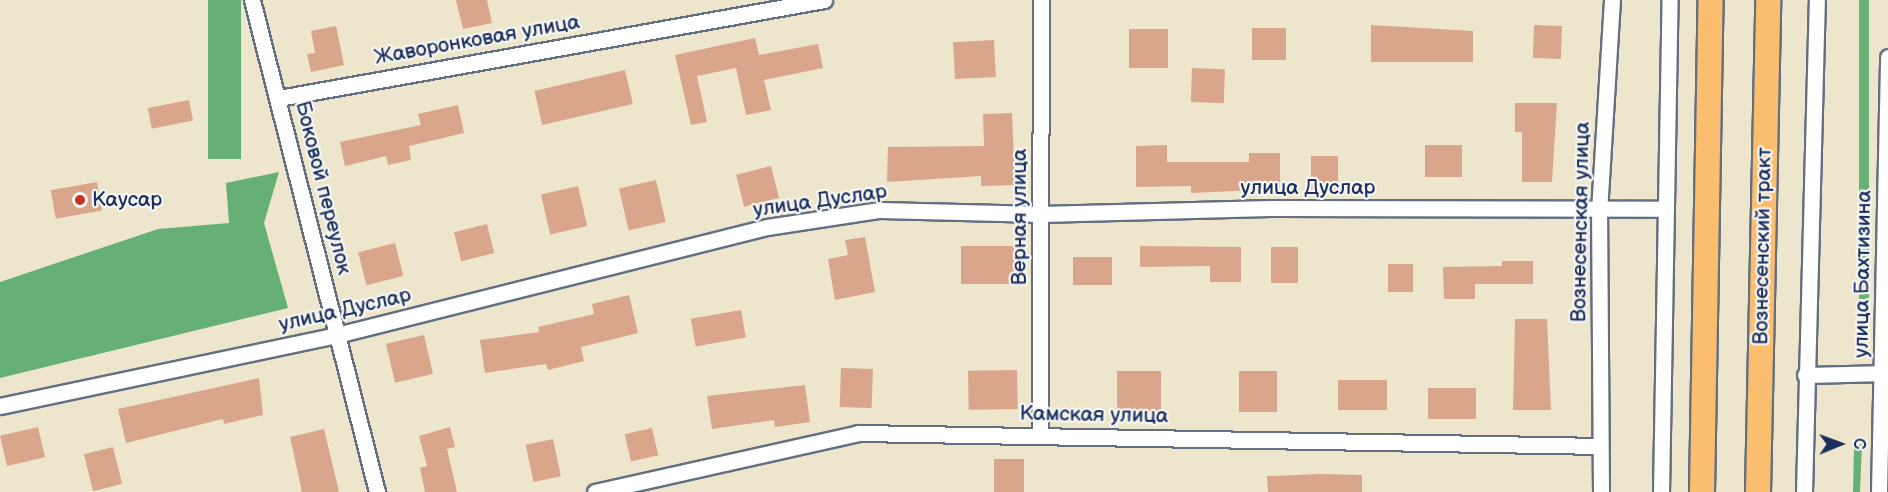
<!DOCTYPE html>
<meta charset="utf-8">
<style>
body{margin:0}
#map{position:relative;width:1888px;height:492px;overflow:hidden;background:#ede6cc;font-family:"Balsamiq Sans",sans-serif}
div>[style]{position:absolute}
.forest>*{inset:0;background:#66af76;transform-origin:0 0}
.building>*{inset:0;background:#daa68b;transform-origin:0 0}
.roads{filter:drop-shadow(2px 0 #646f84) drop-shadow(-2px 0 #646f84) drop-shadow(0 2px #646f84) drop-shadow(0 -2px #646f84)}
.minor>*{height:15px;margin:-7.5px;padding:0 7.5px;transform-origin:7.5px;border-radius:7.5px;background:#fff}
.primary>*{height:24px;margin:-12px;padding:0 12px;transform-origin:12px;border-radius:12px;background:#fbbd6e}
.dots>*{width:16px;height:16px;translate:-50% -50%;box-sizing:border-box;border:3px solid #f6f6f2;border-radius:50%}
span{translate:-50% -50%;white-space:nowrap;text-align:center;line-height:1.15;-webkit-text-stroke:4.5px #f6f6f2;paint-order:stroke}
.street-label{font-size:21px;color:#1b2f5e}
.poi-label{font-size:21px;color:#1b2f5e}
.left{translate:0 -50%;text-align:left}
.north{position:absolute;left:1810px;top:414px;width:60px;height:60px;-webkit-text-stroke:4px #f6f6f2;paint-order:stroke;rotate:89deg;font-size:16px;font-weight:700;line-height:24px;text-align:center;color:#1b2f5e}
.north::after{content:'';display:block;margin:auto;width:21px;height:27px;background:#1b2f5e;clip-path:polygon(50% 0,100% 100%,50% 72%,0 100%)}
</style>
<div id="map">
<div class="forest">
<div style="left:208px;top:0;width:33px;height:159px"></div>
<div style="left:1859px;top:0;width:10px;height:299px"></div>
<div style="clip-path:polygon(279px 172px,264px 223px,288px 308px,0 378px,0 282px,158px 229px,229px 223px,226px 183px)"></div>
<div style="clip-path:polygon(1862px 444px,1860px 492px,1853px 492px,1854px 447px)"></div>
</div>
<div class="building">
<div style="clip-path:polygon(456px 0,487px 0,492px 23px,463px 29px)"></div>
<div style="clip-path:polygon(1371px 25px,1473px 31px,1473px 62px,1371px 62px)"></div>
<div style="left:1534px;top:25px;width:28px;height:33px;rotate:2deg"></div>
<div style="clip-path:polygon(336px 26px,344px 65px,311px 72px,307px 54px,315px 53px,311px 31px)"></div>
<div style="left:1252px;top:28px;width:34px;height:32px"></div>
<div style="left:1168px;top:29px;width:39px;height:39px;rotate:90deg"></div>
<div style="clip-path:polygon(755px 38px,759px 55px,818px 44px,823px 68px,764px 80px,771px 110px,746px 115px,736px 68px,697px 76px,707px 122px,691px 125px,675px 55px)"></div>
<div style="left:994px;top:40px;width:37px;height:41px;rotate:87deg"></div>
<div style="left:1192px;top:68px;width:33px;height:34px;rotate:2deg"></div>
<div style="left:625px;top:70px;width:35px;height:93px;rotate:77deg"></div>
<div style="left:189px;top:100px;width:21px;height:42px;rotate:79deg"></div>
<div style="clip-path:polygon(1515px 103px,1557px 103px,1552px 182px,1522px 182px,1522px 132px,1515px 132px)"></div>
<div style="clip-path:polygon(458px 105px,464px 133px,409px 146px,411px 160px,388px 165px,386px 156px,345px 166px,340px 142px,421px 125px,418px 114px)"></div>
<div style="clip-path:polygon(1012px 113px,1015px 185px,981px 186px,981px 176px,887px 182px,888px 147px,984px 146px,983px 114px)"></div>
<div style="clip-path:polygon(1167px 145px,1167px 162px,1249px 162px,1249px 153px,1280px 153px,1280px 189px,1191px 193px,1191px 186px,1136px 187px,1136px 146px)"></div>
<div style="left:1462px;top:145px;width:32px;height:37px;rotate:90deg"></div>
<div style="left:1311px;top:156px;width:27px;height:36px"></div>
<div style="left:771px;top:166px;width:33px;height:36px;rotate:76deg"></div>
<div style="left:656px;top:180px;width:43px;height:38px;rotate:77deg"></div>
<div style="left:97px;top:182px;width:29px;height:47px;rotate:80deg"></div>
<div style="left:578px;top:186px;width:41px;height:38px;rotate:77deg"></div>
<div style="left:487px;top:224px;width:30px;height:34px;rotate:76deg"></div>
<div style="clip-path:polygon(865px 237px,875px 292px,835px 300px,828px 259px,848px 255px,845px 240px)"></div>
<div style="left:395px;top:243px;width:34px;height:38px;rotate:76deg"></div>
<div style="left:961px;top:246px;width:55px;height:38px"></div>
<div style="clip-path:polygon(1140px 246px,1241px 247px,1241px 282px,1210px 282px,1210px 266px,1140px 267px)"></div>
<div style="left:1271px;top:247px;width:27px;height:36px"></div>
<div style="left:1112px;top:257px;width:28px;height:39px;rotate:90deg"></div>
<div style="clip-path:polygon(1502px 261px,1533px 261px,1533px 284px,1475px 284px,1475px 299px,1444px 299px,1443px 267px,1502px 266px)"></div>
<div style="left:1388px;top:264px;width:25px;height:28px"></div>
<div style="clip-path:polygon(629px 295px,638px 333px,581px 347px,584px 361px,548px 370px,546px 364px,485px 373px,480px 340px,539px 332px,538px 327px,594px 314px,592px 304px)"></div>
<div style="left:741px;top:310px;width:28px;height:51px;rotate:80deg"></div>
<div style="clip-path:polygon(1515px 319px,1547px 319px,1551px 410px,1513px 410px)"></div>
<div style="left:424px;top:335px;width:40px;height:39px;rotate:77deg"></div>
<div style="left:841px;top:368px;width:32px;height:39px;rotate:2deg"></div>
<div style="left:1017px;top:370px;width:39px;height:49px;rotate:89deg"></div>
<div style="left:1117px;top:371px;width:44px;height:41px"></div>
<div style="left:1277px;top:371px;width:41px;height:38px;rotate:90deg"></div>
<div style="clip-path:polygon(259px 378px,263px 415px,224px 424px,223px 419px,126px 443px,118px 409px)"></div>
<div style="left:1338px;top:380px;width:49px;height:30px"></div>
<div style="clip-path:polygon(805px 385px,810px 422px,775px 427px,774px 420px,712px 429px,707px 396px)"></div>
<div style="left:1476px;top:388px;width:31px;height:48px;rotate:90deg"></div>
<div style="left:38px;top:427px;width:31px;height:39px;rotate:77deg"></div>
<div style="clip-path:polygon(450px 427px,455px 447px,447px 449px,457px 492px,425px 492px,420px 468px,427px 466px,419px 436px)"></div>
<div style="left:652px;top:428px;width:28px;height:28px;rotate:77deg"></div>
<div style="clip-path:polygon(324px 429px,339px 492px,302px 492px,290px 437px)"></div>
<div style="left:553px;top:439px;width:38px;height:28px;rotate:78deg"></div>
<div style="left:113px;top:447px;width:38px;height:30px;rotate:76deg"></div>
<div style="left:994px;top:459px;width:30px;height:33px"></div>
<div style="clip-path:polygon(1321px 474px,1362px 475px,1362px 492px,1268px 492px,1267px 476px)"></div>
</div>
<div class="roads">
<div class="minor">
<div style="left:252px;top:0;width:508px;rotate:75.74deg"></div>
<div style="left:279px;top:98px;width:554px;rotate:-10.19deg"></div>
<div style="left:1805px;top:375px;width:83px;rotate:-1.4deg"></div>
<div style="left:0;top:406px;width:344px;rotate:-11.9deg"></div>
<div style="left:337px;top:335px;width:443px;rotate:-14.1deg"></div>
<div style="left:767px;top:227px;width:114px;rotate:-8.6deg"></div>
<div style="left:880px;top:210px;width:161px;rotate:1.4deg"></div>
<div style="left:1041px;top:214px;width:232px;rotate:-1.5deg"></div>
<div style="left:1273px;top:208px;width:393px;rotate:0.1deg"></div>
<div style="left:1040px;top:434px;width:434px;rotate:-89.9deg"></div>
<div style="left:595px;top:492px;width:270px;rotate:-12.6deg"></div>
<div style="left:858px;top:433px;width:742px;rotate:1deg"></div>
<div style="left:1601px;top:492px;width:280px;rotate:-90.4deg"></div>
<div style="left:1599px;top:212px;width:212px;rotate:-86.5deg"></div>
<div style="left:1661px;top:492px;width:492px;rotate:-89deg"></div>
<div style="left:1804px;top:492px;width:492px;rotate:-88.5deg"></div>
<div style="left:1879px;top:492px;width:435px;rotate:-88.8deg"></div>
</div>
<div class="primary">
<div style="left:1702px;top:492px;width:492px;rotate:-89deg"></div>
<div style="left:1758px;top:492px;width:492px;rotate:-88.8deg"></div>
</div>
</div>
<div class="dots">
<div style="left:80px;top:200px;background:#c8321e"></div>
</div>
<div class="street-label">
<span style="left:477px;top:40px;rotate:-10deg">Жаворонковая улица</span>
<span style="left:323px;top:188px;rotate:76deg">Боковой переулок</span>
<span style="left:1308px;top:188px">улица Дуслар</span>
<span style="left:820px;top:201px;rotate:-8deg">улица Дуслар</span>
<span style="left:1020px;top:217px;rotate:-90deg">Верная улица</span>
<span style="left:1581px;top:222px;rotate:-89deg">Вознесенская улица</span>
<span style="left:1763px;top:246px;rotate:-89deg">Вознесенский тракт</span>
<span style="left:1863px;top:274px;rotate:-89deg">улица Бахтизина</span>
<span style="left:345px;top:310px;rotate:-13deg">улица Дуслар</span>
<span style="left:1094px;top:415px;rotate:1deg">Камская улица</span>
</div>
<div class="poi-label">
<span class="left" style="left:92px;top:200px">Каусар</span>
</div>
<div class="north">С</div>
</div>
